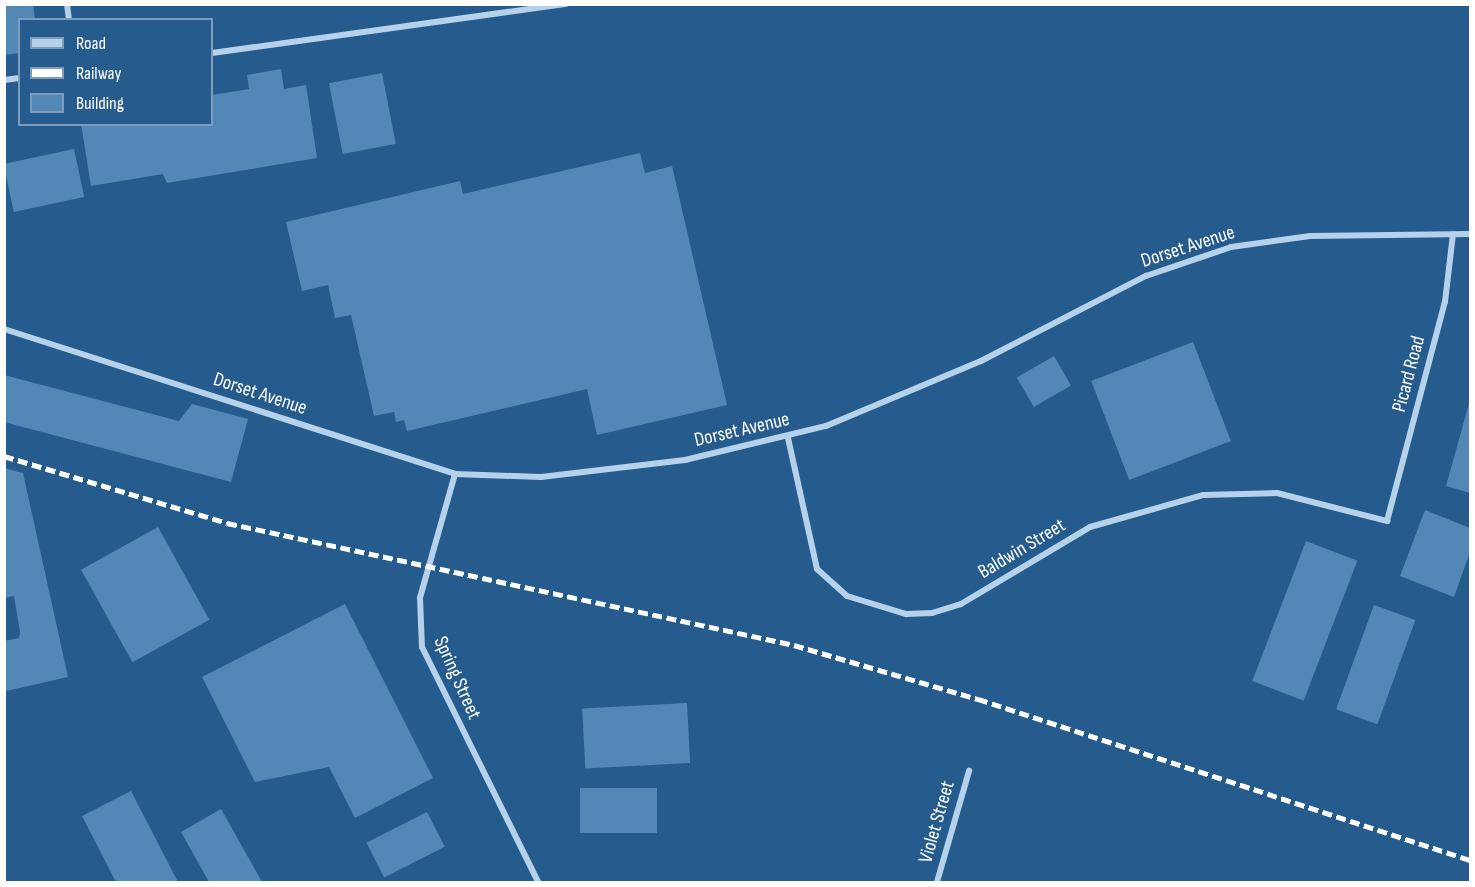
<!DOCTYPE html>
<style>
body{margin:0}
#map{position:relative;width:1475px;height:887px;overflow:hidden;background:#265b8d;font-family:"Sofia Sans Condensed",sans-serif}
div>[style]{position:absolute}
.building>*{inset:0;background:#5387b6;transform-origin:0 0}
.street>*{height:6px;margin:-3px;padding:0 3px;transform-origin:3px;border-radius:3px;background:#b6d2eb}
.rail>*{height:4.5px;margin-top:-2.25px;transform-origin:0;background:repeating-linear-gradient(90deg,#fff 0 10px,transparent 0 14.5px)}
span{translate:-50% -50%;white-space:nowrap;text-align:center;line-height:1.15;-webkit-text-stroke:5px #265b8d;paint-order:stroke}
.street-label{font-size:20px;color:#fff}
.frame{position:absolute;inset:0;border:6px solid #fff;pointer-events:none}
.legend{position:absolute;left:18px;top:18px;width:195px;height:108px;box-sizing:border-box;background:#265b8d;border:2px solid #7d9dbb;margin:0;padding:8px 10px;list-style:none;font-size:18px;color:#fff}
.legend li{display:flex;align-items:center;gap:12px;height:30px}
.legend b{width:30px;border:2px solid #7d9dbb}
</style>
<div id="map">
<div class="building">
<div style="clip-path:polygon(33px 4px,35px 20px,20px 20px,20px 53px,4px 55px,4px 6px)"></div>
<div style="clip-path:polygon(281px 69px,284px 89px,306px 85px,317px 158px,167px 183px,163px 174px,91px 186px,81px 124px,212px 124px,212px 95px,249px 89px,247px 75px)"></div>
<div style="left:382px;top:73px;width:72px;height:54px;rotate:79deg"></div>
<div style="left:74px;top:149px;width:49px;height:72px;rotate:78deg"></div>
<div style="clip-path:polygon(640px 153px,645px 173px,672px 166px,727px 405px,597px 435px,587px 389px,407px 431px,404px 420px,396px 422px,394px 412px,374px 416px,351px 315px,335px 318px,328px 285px,302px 291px,286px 222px,460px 181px,463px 194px)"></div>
<div style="left:1193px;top:342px;width:106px;height:109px;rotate:69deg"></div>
<div style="left:1054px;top:356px;width:34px;height:43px;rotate:60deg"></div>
<div style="clip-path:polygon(4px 375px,179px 421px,192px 404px,248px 419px,231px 482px,4px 422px)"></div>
<div style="clip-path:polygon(1470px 400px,1470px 493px,1446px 486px)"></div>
<div style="clip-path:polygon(4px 468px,23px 473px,68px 677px,6px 691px,4px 641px,19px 638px,20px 632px,14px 596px,4px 598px)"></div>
<div style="clip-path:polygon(1425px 510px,1470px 528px,1470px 552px,1454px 597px,1400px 576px)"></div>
<div style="left:158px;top:527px;width:106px;height:88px;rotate:61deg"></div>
<div style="left:1306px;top:541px;width:55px;height:150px;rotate:21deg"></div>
<div style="clip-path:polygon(345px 604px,433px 778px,355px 818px,329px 767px,255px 782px,202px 677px)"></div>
<div style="left:1374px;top:605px;width:44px;height:111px;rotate:20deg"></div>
<div style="left:687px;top:703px;width:60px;height:105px;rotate:87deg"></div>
<div style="left:580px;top:788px;width:77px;height:45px"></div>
<div style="clip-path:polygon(131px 791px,178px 882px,116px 882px,82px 816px)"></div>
<div style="clip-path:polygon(221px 809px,262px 882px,209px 882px,181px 832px)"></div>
<div style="left:427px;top:812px;width:39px;height:68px;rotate:63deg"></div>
</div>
<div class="street">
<div style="left:67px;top:4px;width:16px;rotate:83deg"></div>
<div style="left:212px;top:53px;width:358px;rotate:-7.9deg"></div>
<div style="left:4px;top:80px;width:16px;rotate:-7deg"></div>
<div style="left:4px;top:329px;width:474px;rotate:17.8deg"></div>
<div style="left:455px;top:474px;width:86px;rotate:2deg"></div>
<div style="left:541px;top:477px;width:145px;rotate:-6.7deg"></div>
<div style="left:685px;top:460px;width:145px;rotate:-13.6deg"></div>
<div style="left:826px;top:426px;width:168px;rotate:-22.8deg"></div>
<div style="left:981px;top:361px;width:186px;rotate:-27.3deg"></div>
<div style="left:1146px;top:276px;width:90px;rotate:-18.8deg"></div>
<div style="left:1231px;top:247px;width:80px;rotate:-7.9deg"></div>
<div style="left:1310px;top:236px;width:160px;rotate:-0.7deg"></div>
<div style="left:788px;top:438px;width:134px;rotate:77.5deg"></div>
<div style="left:817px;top:569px;width:40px;rotate:42deg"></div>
<div style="left:847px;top:596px;width:62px;rotate:17deg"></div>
<div style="left:906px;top:614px;width:26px;rotate:-2deg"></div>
<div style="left:932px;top:613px;width:30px;rotate:-17deg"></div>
<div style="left:961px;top:604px;width:150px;rotate:-30.8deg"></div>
<div style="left:1090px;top:527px;width:117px;rotate:-15.8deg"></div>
<div style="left:1203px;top:495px;width:74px;rotate:-1.5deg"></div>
<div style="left:1277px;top:493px;width:114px;rotate:14.3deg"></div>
<div style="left:1387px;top:521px;width:227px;rotate:-75.2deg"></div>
<div style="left:1445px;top:302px;width:68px;rotate:-83.3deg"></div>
<div style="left:455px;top:474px;width:129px;rotate:105.8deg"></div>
<div style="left:420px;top:598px;width:49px;rotate:87.7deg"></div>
<div style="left:422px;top:647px;width:262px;rotate:63.7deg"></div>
<div style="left:937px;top:882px;width:116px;rotate:-73.9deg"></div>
</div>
<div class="rail">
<div style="left:4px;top:456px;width:233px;rotate:16.7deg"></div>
<div style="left:227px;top:523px;width:580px;rotate:12.14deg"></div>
<div style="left:794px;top:645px;width:192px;rotate:16.4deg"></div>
<div style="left:978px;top:699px;width:518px;rotate:18.12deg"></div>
</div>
<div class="street-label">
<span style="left:1188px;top:247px;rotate:-18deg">Dorset Avenue</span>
<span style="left:1409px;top:374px;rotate:-75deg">Picard Road</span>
<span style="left:260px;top:394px;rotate:18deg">Dorset Avenue</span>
<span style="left:742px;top:430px;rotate:-13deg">Dorset Avenue</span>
<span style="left:1022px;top:549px;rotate:-31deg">Baldwin Street</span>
<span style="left:457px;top:678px;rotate:66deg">Spring Street</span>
<span style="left:937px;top:822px;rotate:-74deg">Violet Street</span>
</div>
<div class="frame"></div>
<ul class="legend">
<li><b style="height:8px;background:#b6d2eb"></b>Road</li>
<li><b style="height:8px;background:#fff"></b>Railway</li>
<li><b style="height:16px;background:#5387b6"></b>Building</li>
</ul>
</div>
